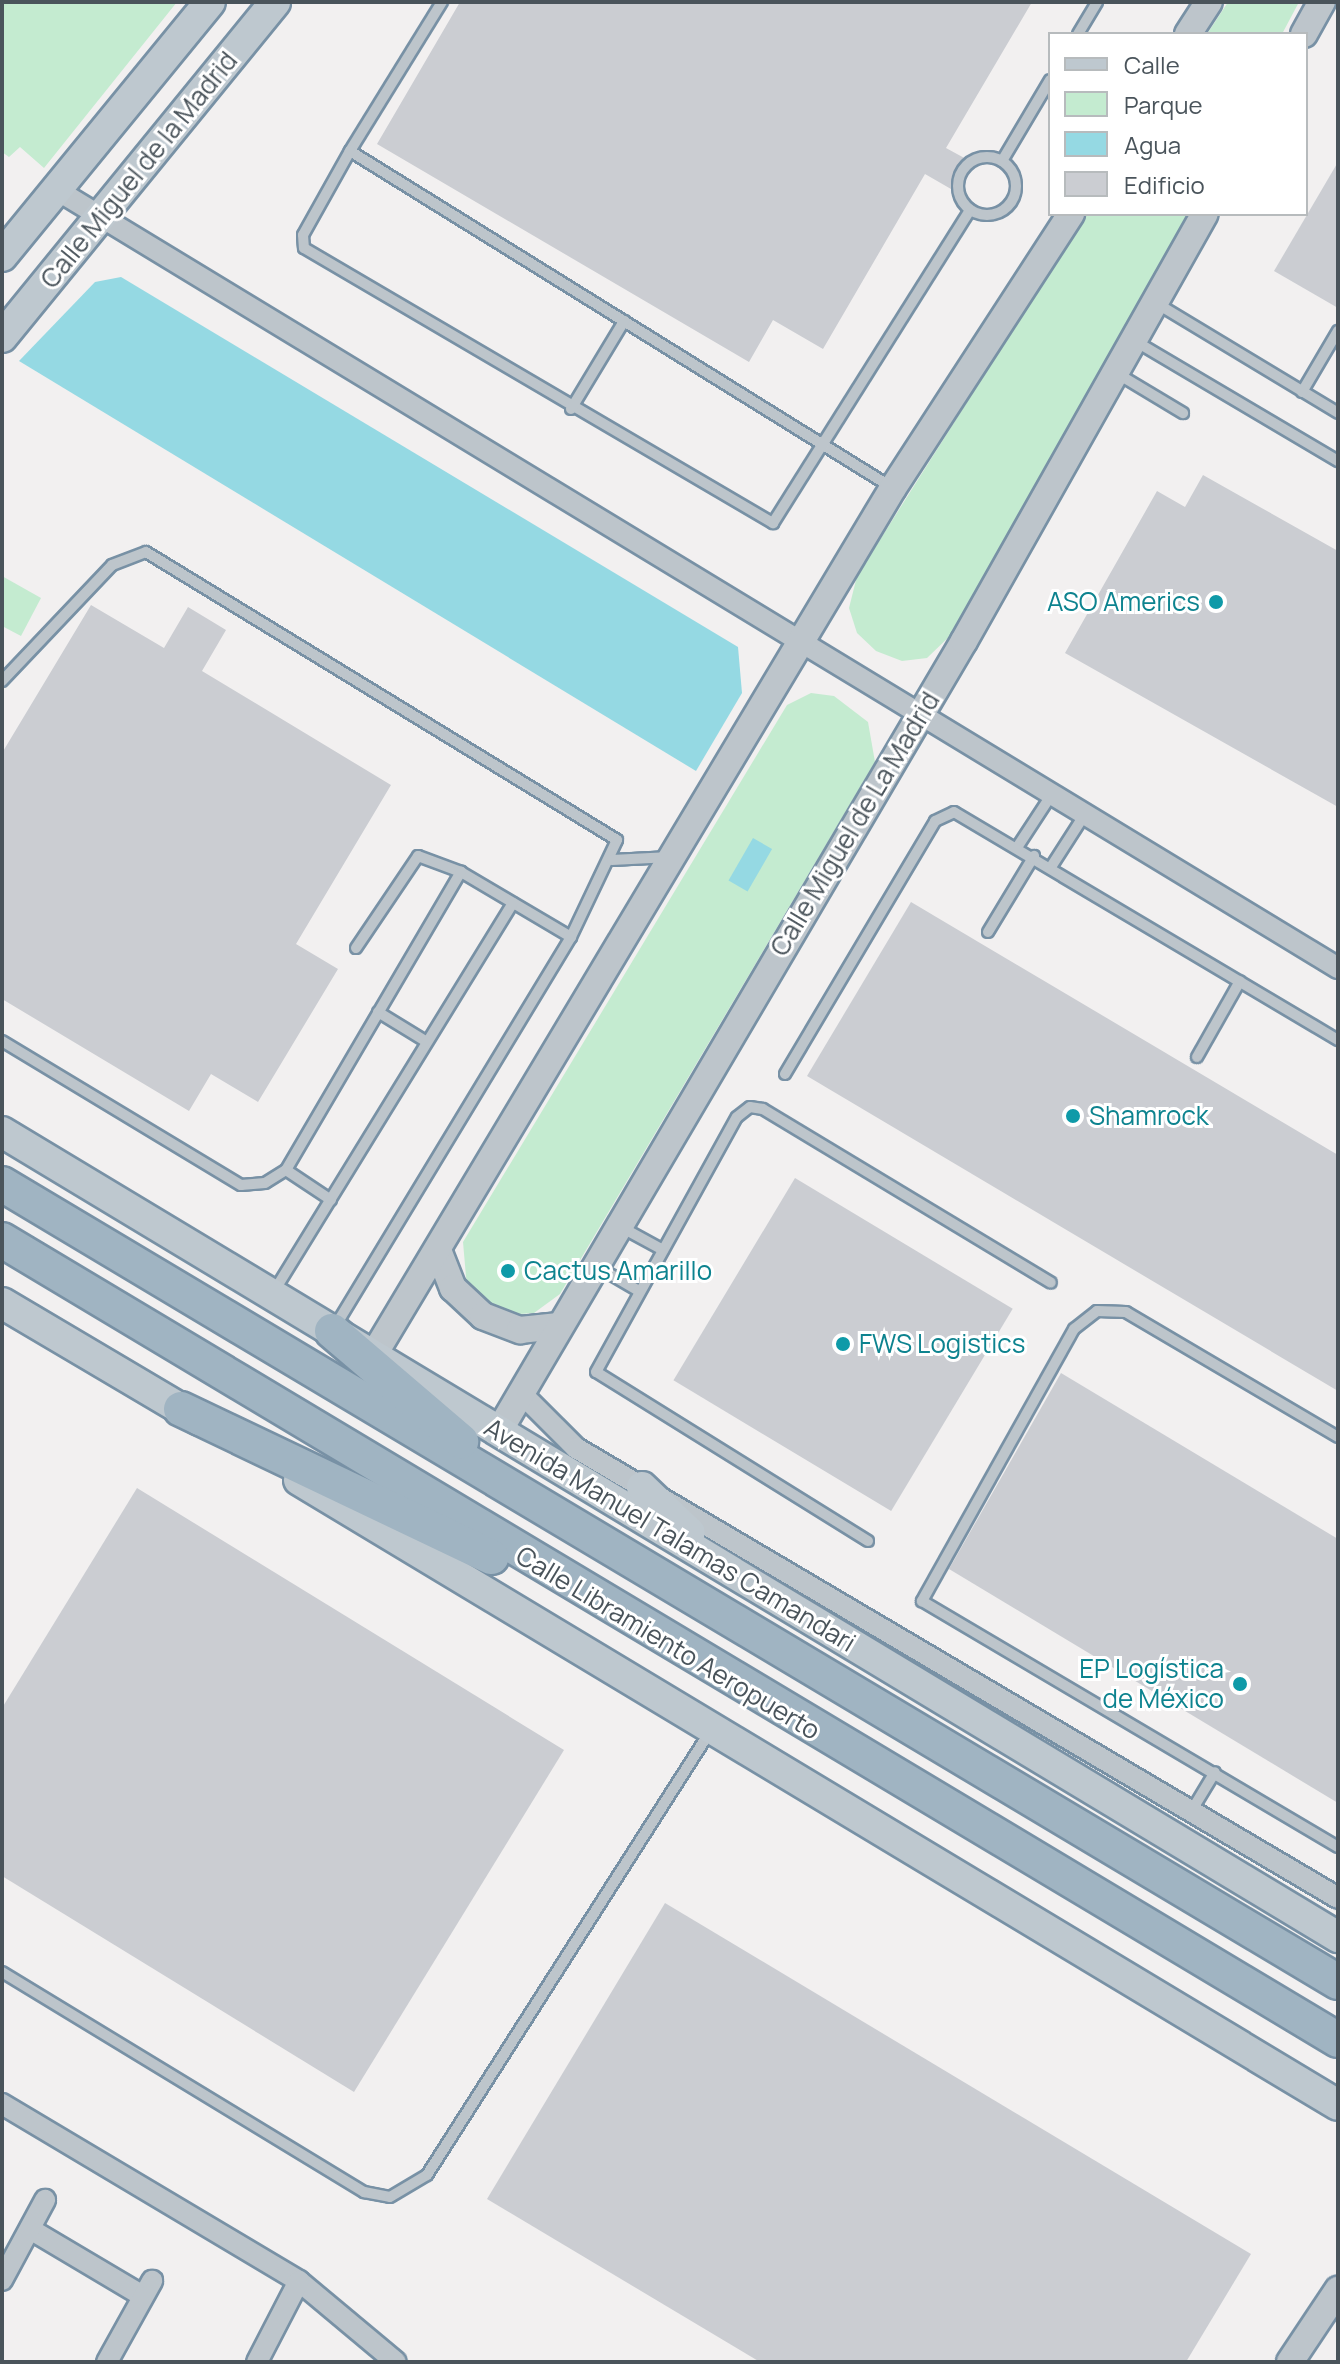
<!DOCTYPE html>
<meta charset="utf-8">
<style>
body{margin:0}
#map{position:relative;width:1340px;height:2364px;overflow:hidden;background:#f2f0f0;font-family:Manrope,sans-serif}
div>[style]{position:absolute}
.green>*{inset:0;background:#c4ebd0}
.water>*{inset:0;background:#95d9e3;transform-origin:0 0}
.building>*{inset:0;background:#cbcdd2;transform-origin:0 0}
.roads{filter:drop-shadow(2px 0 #7891a5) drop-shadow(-2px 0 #7891a5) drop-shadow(0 2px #7891a5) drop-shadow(0 -2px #7891a5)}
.service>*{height:10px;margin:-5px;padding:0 5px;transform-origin:5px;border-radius:5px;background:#bdc5cb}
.service>.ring{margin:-5px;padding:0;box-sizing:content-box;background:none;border:10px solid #bdc5cb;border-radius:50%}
.minor>*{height:20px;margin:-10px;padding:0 10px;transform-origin:10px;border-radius:10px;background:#bdc5cb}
.tertiary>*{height:26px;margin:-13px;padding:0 13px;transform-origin:13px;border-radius:13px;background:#bdc5cb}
.secondary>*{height:30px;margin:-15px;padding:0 15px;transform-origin:15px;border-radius:15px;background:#bec8cf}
.trunk>*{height:34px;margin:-17px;padding:0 17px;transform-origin:17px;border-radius:17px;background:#a0b4c2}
.dots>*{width:22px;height:22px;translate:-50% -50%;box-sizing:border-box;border:4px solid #fff;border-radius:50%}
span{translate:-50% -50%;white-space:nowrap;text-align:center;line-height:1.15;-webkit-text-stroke:6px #fff;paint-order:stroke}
.street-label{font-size:26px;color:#4a545b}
.culture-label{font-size:26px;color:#0d838f}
.right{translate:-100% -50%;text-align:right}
.left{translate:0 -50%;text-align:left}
.frame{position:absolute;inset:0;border:4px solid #4a545b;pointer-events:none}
.legend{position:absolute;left:1048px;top:32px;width:260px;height:184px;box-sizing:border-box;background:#fff;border:2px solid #b7bbbd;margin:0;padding:10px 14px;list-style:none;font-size:24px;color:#4a545b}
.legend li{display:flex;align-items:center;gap:16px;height:40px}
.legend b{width:40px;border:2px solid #b7bbbd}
</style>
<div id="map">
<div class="green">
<div style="clip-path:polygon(2px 2px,177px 2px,44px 168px,20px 147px,9px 157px,2px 152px)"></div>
<div style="clip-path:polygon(1228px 2px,1299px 2px,1282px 34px,1207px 34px)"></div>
<div style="clip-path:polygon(1086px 214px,1188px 214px,952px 634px,927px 658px,902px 661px,876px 651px,857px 633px,849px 608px,857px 576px)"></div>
<div style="clip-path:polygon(2px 576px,41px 598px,21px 636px,2px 626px)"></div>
<div style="clip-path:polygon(811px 693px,834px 696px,868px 722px,875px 762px,560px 1294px,534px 1313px,504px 1315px,467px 1288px,463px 1242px,787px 705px)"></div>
</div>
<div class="water">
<div style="clip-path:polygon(121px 277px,738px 647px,742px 693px,696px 771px,19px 361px,95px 282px)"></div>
<div style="left:753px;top:838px;width:22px;height:49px;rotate:30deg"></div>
</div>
<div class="building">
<div style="clip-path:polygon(460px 2px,1032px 2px,946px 148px,968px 160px,951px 189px,925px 174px,823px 349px,773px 320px,749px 362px,377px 144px)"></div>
<div style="clip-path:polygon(1338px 162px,1338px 308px,1274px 271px)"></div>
<div style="clip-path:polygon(1203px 475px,1338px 551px,1338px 807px,1065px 653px,1157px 491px,1185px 507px)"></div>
<div style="clip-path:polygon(91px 605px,164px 648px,188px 607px,226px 630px,202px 671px,391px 785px,296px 944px,338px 969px,258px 1102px,211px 1074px,189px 1111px,2px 999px,2px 753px)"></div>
<div style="clip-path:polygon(911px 902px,1338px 1155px,1338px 1391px,807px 1076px)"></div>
<div style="left:795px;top:1178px;width:254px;height:236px;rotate:31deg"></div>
<div style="clip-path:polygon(1061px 1373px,1338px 1539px,1338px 1803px,949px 1569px)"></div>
<div style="clip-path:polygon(137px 1488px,564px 1750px,354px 2092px,2px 1876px,2px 1708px)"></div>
<div style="clip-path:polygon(665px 1903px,1251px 2254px,1186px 2362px,760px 2362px,487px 2199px)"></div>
</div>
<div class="roads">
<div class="service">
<div style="left:442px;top:2px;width:175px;rotate:121.7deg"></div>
<div style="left:350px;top:151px;width:637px;rotate:31.84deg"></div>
<div style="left:1078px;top:34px;width:37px;rotate:-59deg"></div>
<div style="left:350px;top:151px;width:96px;rotate:119.2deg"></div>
<div style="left:303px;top:235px;width:13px;rotate:86deg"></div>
<div style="left:304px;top:248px;width:544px;rotate:30.39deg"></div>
<div style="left:773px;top:523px;width:370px;rotate:-57.8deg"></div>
<div class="ring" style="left:958px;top:157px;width:48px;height:48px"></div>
<div style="left:1002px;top:161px;width:94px;rotate:-59.3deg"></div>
<div style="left:1156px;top:303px;width:213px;rotate:31.1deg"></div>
<div style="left:1135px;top:341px;width:236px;rotate:30.6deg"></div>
<div style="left:1118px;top:374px;width:76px;rotate:31deg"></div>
<div style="left:1302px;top:392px;width:71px;rotate:-59.5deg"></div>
<div style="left:571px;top:409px;width:103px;rotate:-58.9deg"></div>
<div style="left:2px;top:681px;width:160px;rotate:-46.5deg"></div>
<div style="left:112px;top:565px;width:36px;rotate:-21deg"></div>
<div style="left:146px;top:552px;width:552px;rotate:31.44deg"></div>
<div style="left:617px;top:840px;width:107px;rotate:115.4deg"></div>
<div style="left:571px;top:937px;width:455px;rotate:121.2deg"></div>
<div style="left:1018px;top:846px;width:62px;rotate:-56.8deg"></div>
<div style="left:612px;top:860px;width:58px;rotate:-3deg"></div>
<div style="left:1051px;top:867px;width:63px;rotate:-57.3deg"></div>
<div style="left:988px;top:932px;width:89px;rotate:-58.8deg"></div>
<div style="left:356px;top:948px;width:111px;rotate:-56deg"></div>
<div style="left:418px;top:856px;width:46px;rotate:20.4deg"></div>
<div style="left:461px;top:872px;width:128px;rotate:30.6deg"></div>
<div style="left:378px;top:1012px;width:57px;rotate:31.5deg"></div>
<div style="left:2px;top:1041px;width:279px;rotate:31.1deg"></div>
<div style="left:241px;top:1185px;width:24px;rotate:-5deg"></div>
<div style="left:265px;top:1183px;width:25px;rotate:-32deg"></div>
<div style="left:286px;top:1170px;width:346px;rotate:-59.6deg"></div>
<div style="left:1197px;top:1057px;width:87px;rotate:-60.5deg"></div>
<div style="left:785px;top:1074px;width:294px;rotate:-59.3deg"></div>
<div style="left:935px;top:821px;width:21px;rotate:-25deg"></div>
<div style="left:954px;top:812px;width:447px;rotate:30.7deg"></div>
<div style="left:286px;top:1170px;width:54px;rotate:33.7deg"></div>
<div style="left:619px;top:1226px;width:50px;rotate:28.6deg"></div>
<div style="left:596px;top:1266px;width:50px;rotate:30.2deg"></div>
<div style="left:273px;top:1293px;width:458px;rotate:-58.4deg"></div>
<div style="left:1338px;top:1437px;width:246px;rotate:-149.5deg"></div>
<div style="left:1126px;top:1312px;width:29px;rotate:-178deg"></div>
<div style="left:1097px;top:1311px;width:29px;rotate:142deg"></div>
<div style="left:1074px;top:1329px;width:312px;rotate:119.2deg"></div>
<div style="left:922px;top:1601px;width:483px;rotate:30.6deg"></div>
<div style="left:868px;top:1541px;width:320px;rotate:-148.1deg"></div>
<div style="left:596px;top:1372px;width:291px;rotate:-61.1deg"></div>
<div style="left:737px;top:1117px;width:16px;rotate:-38deg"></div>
<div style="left:750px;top:1107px;width:13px;rotate:9deg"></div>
<div style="left:763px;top:1109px;width:336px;rotate:31.1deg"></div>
<div style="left:1192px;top:1810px;width:44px;rotate:-58.8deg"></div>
<div style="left:2px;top:1972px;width:424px;rotate:31.3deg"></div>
<div style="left:364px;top:2192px;width:26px;rotate:11deg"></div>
<div style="left:390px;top:2197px;width:43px;rotate:-30.7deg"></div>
<div style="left:427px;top:2175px;width:528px;rotate:-57.45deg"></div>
</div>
<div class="minor">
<div style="left:57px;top:190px;width:1499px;rotate:31.27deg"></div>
<div style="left:521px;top:1393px;width:78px;rotate:45deg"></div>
<div style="left:576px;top:1448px;width:885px;rotate:30.56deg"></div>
<div style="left:2px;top:2104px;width:346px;rotate:30.8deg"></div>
<div style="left:299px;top:2281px;width:126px;rotate:39.9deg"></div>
<div style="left:30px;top:2229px;width:131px;rotate:30.7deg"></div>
<div style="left:2px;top:2280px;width:91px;rotate:-61.7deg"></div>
<div style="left:107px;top:2362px;width:93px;rotate:-60.9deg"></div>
<div style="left:257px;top:2362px;width:91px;rotate:-62.6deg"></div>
</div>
<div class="tertiary">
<div style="left:1188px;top:34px;width:38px;rotate:-57deg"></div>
<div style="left:1304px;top:34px;width:37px;rotate:-61deg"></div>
<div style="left:438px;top:1250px;width:41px;rotate:68.5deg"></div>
<div style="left:453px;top:1288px;width:41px;rotate:43deg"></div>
<div style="left:483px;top:1316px;width:40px;rotate:21deg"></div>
<div style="left:520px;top:1330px;width:39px;rotate:-6deg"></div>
<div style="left:373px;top:1356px;width:1012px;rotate:-59.08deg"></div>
<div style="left:893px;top:488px;width:327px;rotate:-57deg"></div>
<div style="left:499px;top:1431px;width:917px;rotate:-59.52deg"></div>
<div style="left:964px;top:641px;width:490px;rotate:-60.6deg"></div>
<div style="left:1290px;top:2362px;width:87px;rotate:-56.3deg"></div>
</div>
<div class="secondary">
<div style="left:2px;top:256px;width:328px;rotate:-50.7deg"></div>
<div style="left:2px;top:337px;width:432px;rotate:-50.8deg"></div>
<div style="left:2px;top:1132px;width:1560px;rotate:31.07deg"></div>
<div style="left:2px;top:1303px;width:230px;rotate:30.6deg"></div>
<div style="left:299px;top:1480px;width:1212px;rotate:31.03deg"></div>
<div style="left:642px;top:1487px;width:66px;rotate:43.8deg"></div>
</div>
<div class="trunk">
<div style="left:2px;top:1184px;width:1556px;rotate:30.85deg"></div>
<div style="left:2px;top:1240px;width:1557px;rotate:30.91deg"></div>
<div style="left:332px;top:1331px;width:170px;rotate:40.5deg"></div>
<div style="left:181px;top:1409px;width:344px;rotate:25.5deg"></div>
</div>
</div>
<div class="dots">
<div style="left:1216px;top:602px;background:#0f9aa8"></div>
<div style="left:1073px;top:1116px;background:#0f9aa8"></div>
<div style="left:508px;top:1271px;background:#0f9aa8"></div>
<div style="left:843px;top:1344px;background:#0f9aa8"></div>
<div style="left:1240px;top:1684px;background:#0f9aa8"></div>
</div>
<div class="street-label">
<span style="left:139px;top:170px;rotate:-51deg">Calle Miguel de la Madrid</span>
<span style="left:855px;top:824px;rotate:-59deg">Calle Miguel de La Madrid</span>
<span style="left:670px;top:1535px;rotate:31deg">Avenida Manuel Talamas Camandari</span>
<span style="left:668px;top:1643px;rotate:31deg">Calle Libramiento Aeropuerto</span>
</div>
<div class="culture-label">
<span class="right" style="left:1200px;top:602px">ASO Americs</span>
<span class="left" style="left:1089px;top:1116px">Shamrock</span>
<span class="left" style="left:524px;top:1271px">Cactus Amarillo</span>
<span class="left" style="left:859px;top:1344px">FWS Logistics</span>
<span class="right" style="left:1224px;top:1684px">EP Logística<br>de México</span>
</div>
<div class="frame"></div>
<ul class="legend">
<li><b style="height:10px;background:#bec8cf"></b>Calle</li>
<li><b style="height:22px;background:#c4ebd0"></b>Parque</li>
<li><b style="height:22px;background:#95d9e3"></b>Agua</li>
<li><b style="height:22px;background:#cbcdd2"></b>Edificio</li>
</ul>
</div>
